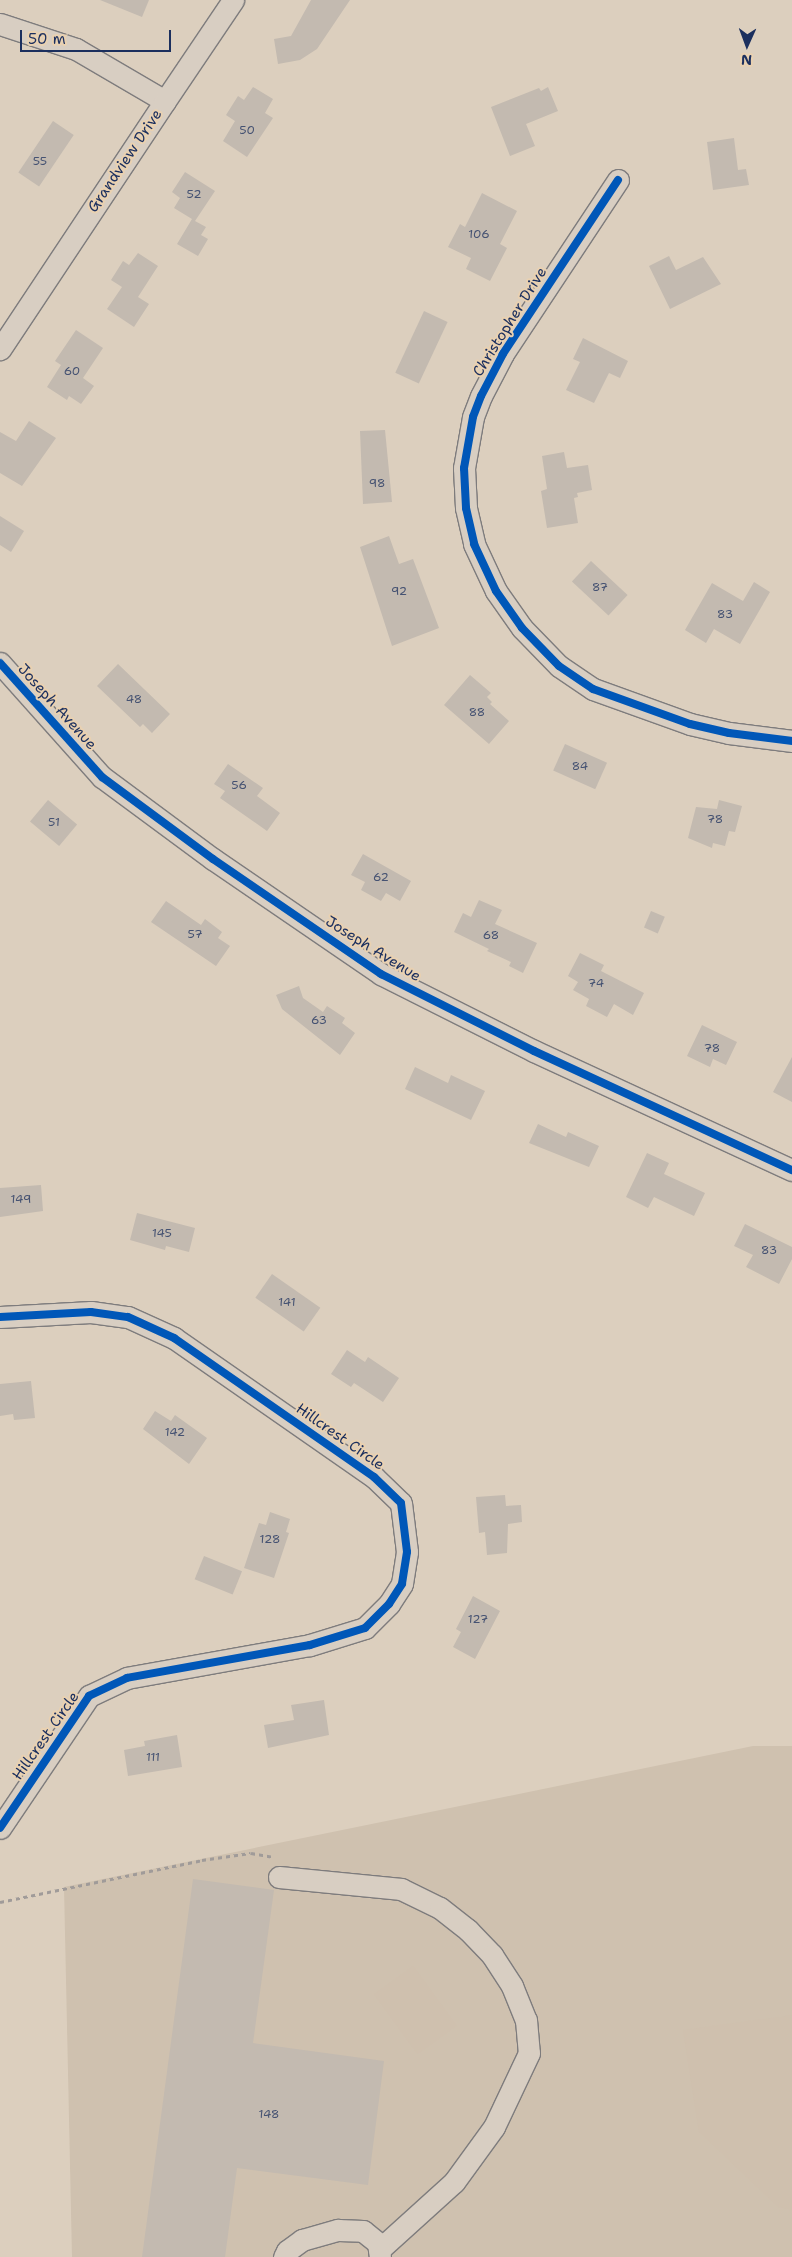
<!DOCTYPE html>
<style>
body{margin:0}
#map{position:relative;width:792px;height:2257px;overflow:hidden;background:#dccfbe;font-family:"Shantell Sans",sans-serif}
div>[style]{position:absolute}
.built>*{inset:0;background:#cfc1af}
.green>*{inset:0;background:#cfc0ae;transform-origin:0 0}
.building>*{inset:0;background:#c3bab0;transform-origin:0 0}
.path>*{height:3px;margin-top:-1.5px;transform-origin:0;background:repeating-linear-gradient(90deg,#a09b99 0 4px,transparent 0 8px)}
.roads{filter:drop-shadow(1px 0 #7e7c7d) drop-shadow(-1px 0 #7e7c7d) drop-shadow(0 1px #7e7c7d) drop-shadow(0 -1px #7e7c7d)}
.minor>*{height:21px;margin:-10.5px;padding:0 10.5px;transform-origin:10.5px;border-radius:10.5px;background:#d8cec2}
.cycleway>*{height:8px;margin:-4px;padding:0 4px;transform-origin:4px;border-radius:4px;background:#0057b8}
span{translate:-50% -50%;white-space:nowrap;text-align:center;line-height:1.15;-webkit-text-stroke:4px #e9d1b1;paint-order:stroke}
.number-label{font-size:12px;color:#455272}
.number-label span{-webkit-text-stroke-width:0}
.street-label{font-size:15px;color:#1b2f5e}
.north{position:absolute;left:722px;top:20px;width:50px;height:50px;-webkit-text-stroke:4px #e9d1b1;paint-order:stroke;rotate:182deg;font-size:14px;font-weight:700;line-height:20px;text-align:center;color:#1b2f5e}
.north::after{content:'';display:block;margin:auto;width:18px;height:22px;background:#1b2f5e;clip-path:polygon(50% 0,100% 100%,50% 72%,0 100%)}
.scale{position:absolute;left:20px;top:30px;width:151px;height:22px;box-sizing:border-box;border:2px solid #1b2f5e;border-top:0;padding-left:6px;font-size:15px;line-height:18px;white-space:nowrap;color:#1b2f5e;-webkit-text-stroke:4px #e9d1b1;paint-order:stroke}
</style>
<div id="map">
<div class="built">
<div style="clip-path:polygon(753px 1746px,792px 1746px,792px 2257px,72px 2257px,64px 1887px)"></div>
</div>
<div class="green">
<div style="left:413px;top:1966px;width:74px;height:48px;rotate:54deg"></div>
<div style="clip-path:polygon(792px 2015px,792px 2210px,778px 2207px,699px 2132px,683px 2030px)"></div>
</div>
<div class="building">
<div style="clip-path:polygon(100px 0,149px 0,142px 17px)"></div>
<div style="clip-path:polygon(311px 0,350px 0,317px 49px,300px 60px,278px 64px,274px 39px,291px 36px)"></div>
<div style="clip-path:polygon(253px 87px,273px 99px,265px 113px,273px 118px,247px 157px,223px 141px,235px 121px,226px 115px,238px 96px,244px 100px)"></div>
<div style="clip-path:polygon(548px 87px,558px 111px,526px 124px,535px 146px,510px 156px,491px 107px,539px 88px,541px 91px)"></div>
<div style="left:53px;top:121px;width:25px;height:62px;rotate:34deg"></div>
<div style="clip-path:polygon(734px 138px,738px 170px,746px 169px,749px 185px,713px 190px,707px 142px)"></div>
<div style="clip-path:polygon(185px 172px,215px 191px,195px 221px,206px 227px,201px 235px,208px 239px,198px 256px,177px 244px,192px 219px,174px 208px,180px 198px,172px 192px)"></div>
<div style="clip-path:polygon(482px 193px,517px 211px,500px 244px,507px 248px,490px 281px,466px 269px,471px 258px,448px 247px,460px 224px,465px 227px)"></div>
<div style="clip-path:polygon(138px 253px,158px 266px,138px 297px,149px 304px,134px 327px,107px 309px,122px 287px,111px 280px,123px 261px,129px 265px)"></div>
<div style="clip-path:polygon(669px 256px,676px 270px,703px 257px,721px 284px,670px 309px,649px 266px)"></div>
<div style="left:424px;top:311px;width:26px;height:68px;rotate:25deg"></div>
<div style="clip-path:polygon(76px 330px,103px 348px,83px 378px,94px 386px,81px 404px,69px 396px,67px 400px,47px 387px,61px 365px,55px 361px)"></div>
<div style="clip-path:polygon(583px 338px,628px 361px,620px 378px,609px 373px,594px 403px,566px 390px,580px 362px,573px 359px)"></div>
<div style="clip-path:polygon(29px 421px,56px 438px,22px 486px,0 473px,0 432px,16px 441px)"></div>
<div style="clip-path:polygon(385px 430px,392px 502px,363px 504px,360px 431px)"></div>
<div style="clip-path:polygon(564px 452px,567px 468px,588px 465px,592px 490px,577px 493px,578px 497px,574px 498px,578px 523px,547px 528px,541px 491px,547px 489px,542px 456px)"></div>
<div style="clip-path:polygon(0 516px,24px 531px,11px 552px,0 545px)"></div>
<div style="clip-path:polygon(389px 536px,399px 564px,413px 559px,439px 628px,392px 646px,360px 547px)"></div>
<div style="left:591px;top:561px;width:50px;height:28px;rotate:43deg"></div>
<div style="clip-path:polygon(754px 582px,770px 592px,740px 644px,714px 629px,706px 643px,685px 630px,712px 583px,743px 601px)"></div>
<div style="clip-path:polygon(118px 664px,170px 714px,152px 733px,143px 724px,140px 727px,97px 686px)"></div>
<div style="clip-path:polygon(470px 675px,491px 693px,487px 697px,492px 702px,490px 704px,509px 721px,489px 744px,444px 705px)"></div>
<div style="left:565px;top:744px;width:46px;height:29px;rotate:24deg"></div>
<div style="clip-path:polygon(228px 764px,263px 788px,257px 796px,280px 813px,267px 831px,220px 798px,225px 791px,214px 784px)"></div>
<div style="left:48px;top:800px;width:38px;height:28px;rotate:40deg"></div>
<div style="clip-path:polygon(719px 800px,742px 806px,735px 832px,729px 831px,725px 846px,713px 843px,712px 848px,688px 838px,696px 807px,717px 809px)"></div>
<div style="clip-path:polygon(363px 854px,411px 881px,400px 901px,386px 893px,381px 901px,361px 890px,365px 882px,351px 875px)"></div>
<div style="clip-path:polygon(479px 900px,502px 910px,495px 924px,537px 943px,523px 973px,509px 966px,511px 962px,487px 951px,489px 949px,454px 932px,463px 913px,471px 917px)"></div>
<div style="clip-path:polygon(166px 901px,201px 925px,205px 919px,222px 932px,218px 938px,230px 946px,216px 966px,151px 922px)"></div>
<div style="left:651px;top:911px;width:15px;height:18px;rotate:23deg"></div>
<div style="clip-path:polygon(580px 953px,604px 965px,601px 971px,644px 993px,633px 1015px,614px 1004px,607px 1017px,586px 1006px,589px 999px,573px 990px,578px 982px,568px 976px)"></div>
<div style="clip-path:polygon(299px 986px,303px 998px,323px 1012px,327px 1006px,345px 1018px,342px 1023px,355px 1033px,340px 1055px,282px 1009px,276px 995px)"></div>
<div style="clip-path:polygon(702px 1025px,737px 1042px,726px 1065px,713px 1059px,710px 1067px,687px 1056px)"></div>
<div style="clip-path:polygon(792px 1057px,792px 1102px,773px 1092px)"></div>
<div style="clip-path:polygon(415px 1067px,448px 1083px,451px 1075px,485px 1091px,471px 1120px,405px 1089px)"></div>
<div style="clip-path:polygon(538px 1124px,566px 1137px,568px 1132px,599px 1146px,589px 1167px,529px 1143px)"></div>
<div style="clip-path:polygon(647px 1153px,669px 1163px,664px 1174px,705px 1193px,694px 1216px,654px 1197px,648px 1208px,626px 1197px)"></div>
<div style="clip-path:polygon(41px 1185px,43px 1211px,0 1217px,0 1188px)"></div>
<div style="clip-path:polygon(137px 1213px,195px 1228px,189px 1252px,166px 1246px,165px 1250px,130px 1240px)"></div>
<div style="clip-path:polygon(745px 1224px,792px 1247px,792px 1259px,779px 1284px,746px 1267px,753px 1255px,734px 1246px)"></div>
<div style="left:272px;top:1274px;width:59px;height:29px;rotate:35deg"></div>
<div style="clip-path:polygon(347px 1350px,365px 1362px,368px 1357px,399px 1378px,383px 1402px,354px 1383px,351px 1387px,331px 1374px)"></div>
<div style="clip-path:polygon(31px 1381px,35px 1418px,14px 1420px,13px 1414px,0 1416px,0 1384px)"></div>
<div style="clip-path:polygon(155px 1411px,171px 1421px,175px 1415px,207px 1438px,189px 1464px,143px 1429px)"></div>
<div style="clip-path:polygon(505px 1495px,506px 1506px,521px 1505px,522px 1522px,508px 1524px,507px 1553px,487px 1555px,485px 1532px,479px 1533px,476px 1497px)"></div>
<div style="clip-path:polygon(270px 1512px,290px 1519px,286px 1532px,289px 1533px,274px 1578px,244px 1568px,259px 1523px,266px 1525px)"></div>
<div style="left:204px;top:1556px;width:41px;height:25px;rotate:22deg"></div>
<div style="clip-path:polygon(473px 1596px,500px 1611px,475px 1659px,453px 1647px,461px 1632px,456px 1629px)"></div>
<div style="clip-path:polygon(324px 1700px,329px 1735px,268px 1748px,264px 1725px,294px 1720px,291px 1705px)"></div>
<div style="clip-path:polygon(177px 1735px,182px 1767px,128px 1776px,124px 1750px,145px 1746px,144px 1741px)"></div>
<div style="clip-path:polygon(193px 1879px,274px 1890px,253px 2043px,384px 2061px,368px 2185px,237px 2168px,225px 2257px,142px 2257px)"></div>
</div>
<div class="path">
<div style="left:0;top:1902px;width:206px;rotate:-11.7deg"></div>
<div style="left:202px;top:1860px;width:49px;rotate:-8.1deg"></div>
<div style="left:251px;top:1853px;width:23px;rotate:10deg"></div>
</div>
<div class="roads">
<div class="minor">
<div style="left:0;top:24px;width:80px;rotate:18.2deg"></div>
<div style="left:76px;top:49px;width:103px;rotate:30.3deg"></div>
<div style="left:165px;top:101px;width:298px;rotate:123.6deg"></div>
<div style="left:165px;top:101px;width:122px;rotate:-56deg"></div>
<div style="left:618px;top:180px;width:209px;rotate:123.5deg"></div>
<div style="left:503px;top:354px;width:47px;rotate:117.6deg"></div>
<div style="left:481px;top:396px;width:22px;rotate:111deg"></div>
<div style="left:473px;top:417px;width:52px;rotate:100deg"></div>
<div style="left:464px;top:468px;width:40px;rotate:87.1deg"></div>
<div style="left:466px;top:508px;width:37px;rotate:77deg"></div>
<div style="left:474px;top:544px;width:52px;rotate:64.9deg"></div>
<div style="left:496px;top:591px;width:45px;rotate:54.9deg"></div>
<div style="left:522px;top:628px;width:53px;rotate:45.8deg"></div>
<div style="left:559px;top:666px;width:41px;rotate:34.1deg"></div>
<div style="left:593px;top:689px;width:103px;rotate:19.8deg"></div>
<div style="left:690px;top:724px;width:40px;rotate:13deg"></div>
<div style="left:729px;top:733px;width:64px;rotate:7.2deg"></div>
<div style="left:0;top:663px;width:153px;rotate:48.2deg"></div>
<div style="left:102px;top:777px;width:138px;rotate:36.5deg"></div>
<div style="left:213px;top:859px;width:204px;rotate:34.4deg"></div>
<div style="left:381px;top:974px;width:171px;rotate:26.7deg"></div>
<div style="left:534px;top:1051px;width:284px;rotate:24.8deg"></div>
<div style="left:0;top:1317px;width:91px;rotate:-3.1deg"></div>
<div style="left:91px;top:1312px;width:37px;rotate:8deg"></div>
<div style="left:128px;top:1317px;width:51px;rotate:24.5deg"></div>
<div style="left:174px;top:1338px;width:244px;rotate:34.8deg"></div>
<div style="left:374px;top:1477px;width:37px;rotate:44deg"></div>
<div style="left:401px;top:1503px;width:49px;rotate:83deg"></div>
<div style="left:407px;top:1552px;width:32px;rotate:99deg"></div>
<div style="left:402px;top:1584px;width:24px;rotate:123deg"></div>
<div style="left:389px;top:1604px;width:34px;rotate:135deg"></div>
<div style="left:365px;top:1628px;width:58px;rotate:162.8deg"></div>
<div style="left:310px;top:1645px;width:186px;rotate:169.8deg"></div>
<div style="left:127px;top:1678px;width:42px;rotate:154.7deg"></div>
<div style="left:89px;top:1696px;width:159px;rotate:124deg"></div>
<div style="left:279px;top:1877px;width:123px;rotate:5.6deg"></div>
<div style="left:401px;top:1889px;width:43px;rotate:26deg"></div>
<div style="left:440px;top:1908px;width:36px;rotate:38deg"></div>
<div style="left:468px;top:1930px;width:35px;rotate:46deg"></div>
<div style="left:492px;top:1955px;width:37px;rotate:57deg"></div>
<div style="left:512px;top:1986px;width:37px;rotate:68deg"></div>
<div style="left:526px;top:2020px;width:33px;rotate:85deg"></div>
<div style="left:529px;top:2053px;width:82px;rotate:115.3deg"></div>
<div style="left:494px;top:2127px;width:68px;rotate:126deg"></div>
<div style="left:454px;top:2182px;width:101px;rotate:137.8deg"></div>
<div style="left:284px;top:2257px;width:7px;rotate:-63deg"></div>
<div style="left:287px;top:2251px;width:19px;rotate:-36deg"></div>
<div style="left:302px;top:2240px;width:37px;rotate:-16deg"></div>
<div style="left:338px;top:2230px;width:25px;rotate:2deg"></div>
<div style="left:363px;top:2231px;width:19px;rotate:39deg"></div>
<div style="left:378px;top:2243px;width:14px;rotate:82deg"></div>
</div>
</div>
<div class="cycleway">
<div style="left:618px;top:180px;width:209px;rotate:123.5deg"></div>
<div style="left:503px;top:354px;width:47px;rotate:117.6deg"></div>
<div style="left:481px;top:396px;width:22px;rotate:111deg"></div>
<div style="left:473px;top:417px;width:52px;rotate:100deg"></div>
<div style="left:464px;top:468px;width:40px;rotate:87.1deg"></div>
<div style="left:466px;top:508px;width:37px;rotate:77deg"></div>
<div style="left:474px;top:544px;width:52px;rotate:64.9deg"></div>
<div style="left:496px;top:591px;width:45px;rotate:54.9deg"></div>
<div style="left:522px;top:628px;width:53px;rotate:45.8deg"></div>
<div style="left:559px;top:666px;width:41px;rotate:34.1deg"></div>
<div style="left:593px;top:689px;width:103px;rotate:19.8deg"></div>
<div style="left:690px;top:724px;width:40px;rotate:13deg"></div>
<div style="left:729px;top:733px;width:64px;rotate:7.2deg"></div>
<div style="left:0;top:663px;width:153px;rotate:48.2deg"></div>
<div style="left:102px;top:777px;width:138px;rotate:36.5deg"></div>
<div style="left:213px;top:859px;width:204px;rotate:34.4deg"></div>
<div style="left:381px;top:974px;width:171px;rotate:26.7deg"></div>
<div style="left:534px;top:1051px;width:284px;rotate:24.8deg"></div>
<div style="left:0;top:1317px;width:91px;rotate:-3.1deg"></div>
<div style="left:91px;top:1312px;width:37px;rotate:8deg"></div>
<div style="left:128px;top:1317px;width:51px;rotate:24.5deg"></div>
<div style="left:174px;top:1338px;width:244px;rotate:34.8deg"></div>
<div style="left:374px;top:1477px;width:37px;rotate:44deg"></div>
<div style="left:401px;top:1503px;width:49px;rotate:83deg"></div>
<div style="left:407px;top:1552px;width:32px;rotate:99deg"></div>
<div style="left:402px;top:1584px;width:24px;rotate:123deg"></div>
<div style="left:389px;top:1604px;width:34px;rotate:135deg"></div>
<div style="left:365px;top:1628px;width:58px;rotate:162.8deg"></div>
<div style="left:310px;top:1645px;width:186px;rotate:169.8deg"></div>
<div style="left:127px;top:1678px;width:42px;rotate:154.7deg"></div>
<div style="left:89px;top:1696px;width:159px;rotate:124deg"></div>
</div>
<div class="number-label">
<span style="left:247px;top:131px">50</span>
<span style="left:40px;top:162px">55</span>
<span style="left:194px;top:195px">52</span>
<span style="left:479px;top:235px">106</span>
<span style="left:72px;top:372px">60</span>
<span style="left:377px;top:484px">98</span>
<span style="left:600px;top:588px">87</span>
<span style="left:399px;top:592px">92</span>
<span style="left:725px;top:615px">83</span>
<span style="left:134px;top:700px">48</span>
<span style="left:477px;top:713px">88</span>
<span style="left:580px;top:767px">84</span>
<span style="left:239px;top:786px">56</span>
<span style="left:715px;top:820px">78</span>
<span style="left:54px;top:823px">51</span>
<span style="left:381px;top:878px">62</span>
<span style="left:195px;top:935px">57</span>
<span style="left:491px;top:936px">68</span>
<span style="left:596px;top:984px">74</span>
<span style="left:319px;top:1021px">63</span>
<span style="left:712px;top:1049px">78</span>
<span style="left:21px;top:1200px">149</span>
<span style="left:162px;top:1234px">145</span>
<span style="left:769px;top:1251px">83</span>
<span style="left:287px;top:1303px">141</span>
<span style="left:175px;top:1433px">142</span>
<span style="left:270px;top:1540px">128</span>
<span style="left:478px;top:1620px">127</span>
<span style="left:153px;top:1758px">111</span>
<span style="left:269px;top:2115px">148</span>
</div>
<div class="street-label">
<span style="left:125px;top:161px;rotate:-56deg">Grandview Drive</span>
<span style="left:510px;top:322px;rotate:-58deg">Christopher Drive</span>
<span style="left:57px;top:707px;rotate:48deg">Joseph Avenue</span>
<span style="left:373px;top:949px;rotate:32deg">Joseph Avenue</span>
<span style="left:340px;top:1437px;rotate:35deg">Hillcrest Circle</span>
<span style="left:46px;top:1736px;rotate:-55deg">Hillcrest Circle</span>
</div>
<div class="north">N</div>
<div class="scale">50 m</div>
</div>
